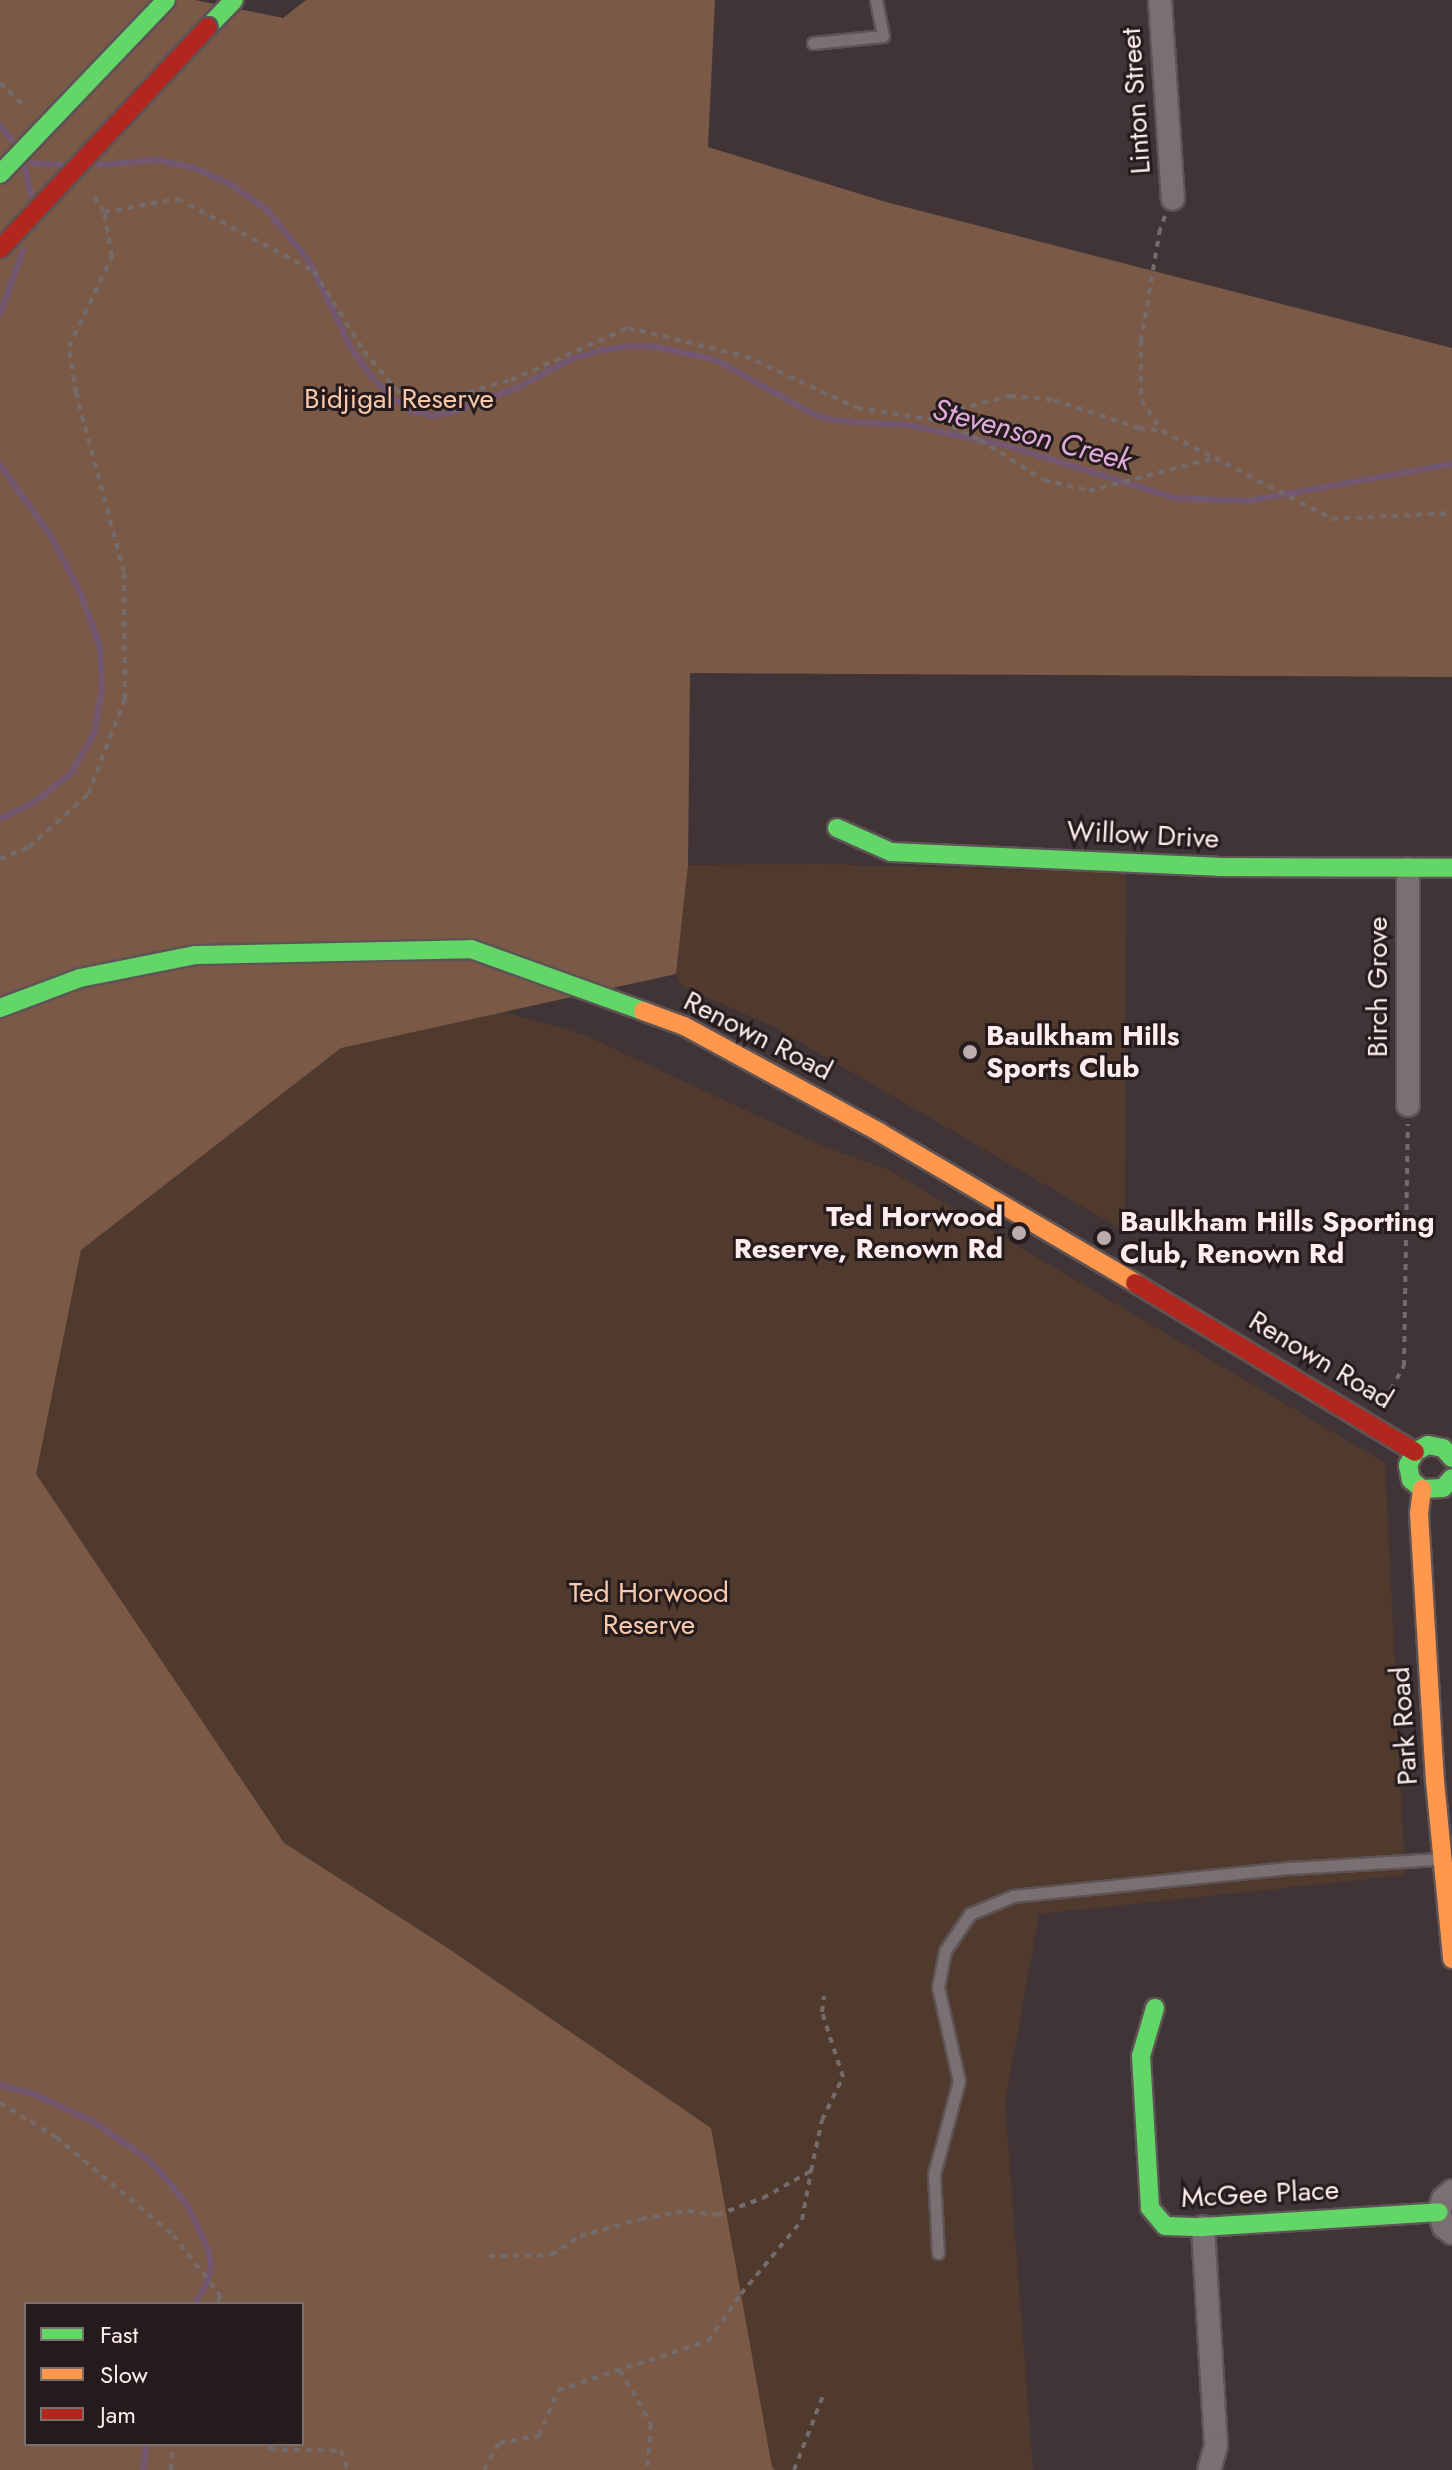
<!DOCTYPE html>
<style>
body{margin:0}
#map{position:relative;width:1452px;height:2470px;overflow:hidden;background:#413436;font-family:Jost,sans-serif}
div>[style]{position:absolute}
.green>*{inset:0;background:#503a2e}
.forest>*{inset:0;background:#7a5a47}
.stream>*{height:6px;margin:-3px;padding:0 3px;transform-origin:3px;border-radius:3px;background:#745770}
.path>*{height:4px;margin-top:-2px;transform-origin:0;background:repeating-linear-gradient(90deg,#746b6c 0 6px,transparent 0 12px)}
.roads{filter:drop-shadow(2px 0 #5e5355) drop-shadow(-2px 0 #5e5355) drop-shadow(0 2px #5e5355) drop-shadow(0 -2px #5e5355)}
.lane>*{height:11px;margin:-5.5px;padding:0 5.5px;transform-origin:5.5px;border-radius:5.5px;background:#7a7071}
.street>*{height:22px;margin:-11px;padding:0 11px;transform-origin:11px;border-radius:11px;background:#7a7071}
.fast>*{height:18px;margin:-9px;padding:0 9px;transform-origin:9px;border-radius:9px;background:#63d668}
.slow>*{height:18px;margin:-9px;padding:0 9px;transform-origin:9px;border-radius:9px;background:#ff974d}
.jam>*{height:18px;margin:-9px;padding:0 9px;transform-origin:9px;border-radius:9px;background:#b3261e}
.bridges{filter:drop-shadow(2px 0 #5e5355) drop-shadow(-2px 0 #5e5355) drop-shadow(0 2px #5e5355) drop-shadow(0 -2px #5e5355)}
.fast-bridge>*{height:18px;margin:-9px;padding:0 9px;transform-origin:9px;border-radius:9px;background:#63d668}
.jam-bridge>*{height:18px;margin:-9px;padding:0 9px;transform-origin:9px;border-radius:9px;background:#b3261e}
.dots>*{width:22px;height:22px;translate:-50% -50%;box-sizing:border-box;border:4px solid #251b1c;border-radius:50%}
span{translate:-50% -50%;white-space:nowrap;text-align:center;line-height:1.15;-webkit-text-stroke:6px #251b1c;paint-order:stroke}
.street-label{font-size:28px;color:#fdedef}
.park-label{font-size:28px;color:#fac8aa}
.poi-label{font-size:28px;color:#fdedef;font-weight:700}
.left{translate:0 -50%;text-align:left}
.right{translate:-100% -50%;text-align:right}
.water-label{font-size:30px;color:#dfabda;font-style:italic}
.legend{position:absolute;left:24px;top:2302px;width:280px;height:144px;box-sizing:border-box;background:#251b1c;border:2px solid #7b6f70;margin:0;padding:10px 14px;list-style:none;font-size:24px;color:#fdedef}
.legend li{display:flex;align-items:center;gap:16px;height:40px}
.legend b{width:40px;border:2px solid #7b6f70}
</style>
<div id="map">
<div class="green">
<div style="clip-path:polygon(822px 864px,1126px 873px,1125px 1231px,772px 1026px,682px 986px,676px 974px,688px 865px)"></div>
<div style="clip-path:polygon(297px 978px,475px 1004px,582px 1034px,827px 1148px,889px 1170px,1385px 1463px,1405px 1875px,1039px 1914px,1005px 2103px,1033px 2470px,687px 2470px,0 1598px,0 1363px,9px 1320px)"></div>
</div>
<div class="forest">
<div style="clip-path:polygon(evenodd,0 0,195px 0,283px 18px,306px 0,715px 0,708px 147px,886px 202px,1452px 348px,1452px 677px,690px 673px,688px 865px,676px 974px,341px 1048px,81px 1250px,36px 1474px,284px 1843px,449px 1949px,711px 2128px,772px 2467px,775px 2470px,0 2470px,0 0,26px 2304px,302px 2304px,302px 2444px,26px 2444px,26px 2304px)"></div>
</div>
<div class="stream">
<div style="left:0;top:125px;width:19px;rotate:51deg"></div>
<div style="left:32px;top:163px;width:28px;rotate:4deg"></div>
<div style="left:99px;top:165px;width:59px;rotate:-4.8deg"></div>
<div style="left:158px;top:160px;width:38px;rotate:12deg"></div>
<div style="left:195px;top:168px;width:41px;rotate:24.7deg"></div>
<div style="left:232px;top:185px;width:43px;rotate:35.5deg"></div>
<div style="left:267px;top:210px;width:66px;rotate:50.5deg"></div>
<div style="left:309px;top:261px;width:94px;rotate:64.2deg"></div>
<div style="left:350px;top:346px;width:35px;rotate:55deg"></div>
<div style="left:370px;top:375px;width:30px;rotate:46deg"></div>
<div style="left:391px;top:397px;width:24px;rotate:35deg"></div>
<div style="left:411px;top:411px;width:22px;rotate:13deg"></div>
<div style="left:432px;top:416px;width:20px;rotate:-11deg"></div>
<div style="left:452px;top:412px;width:69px;rotate:-20.3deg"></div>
<div style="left:517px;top:388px;width:59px;rotate:-28.3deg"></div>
<div style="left:569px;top:360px;width:30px;rotate:-17deg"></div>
<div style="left:598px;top:351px;width:31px;rotate:-9deg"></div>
<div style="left:629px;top:346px;width:28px;rotate:2deg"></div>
<div style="left:657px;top:347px;width:60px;rotate:12.4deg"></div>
<div style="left:716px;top:360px;width:115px;rotate:29deg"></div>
<div style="left:817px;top:416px;width:23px;rotate:13deg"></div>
<div style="left:839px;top:421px;width:68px;rotate:3.4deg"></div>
<div style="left:907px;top:425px;width:103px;rotate:11.7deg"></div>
<div style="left:1008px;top:446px;width:175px;rotate:17.3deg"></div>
<div style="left:1175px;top:498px;width:73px;rotate:2.4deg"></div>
<div style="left:1248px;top:501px;width:207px;rotate:-10.3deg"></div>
<div style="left:25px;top:168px;width:29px;rotate:78deg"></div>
<div style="left:0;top:314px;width:68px;rotate:-70.2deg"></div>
<div style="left:0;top:465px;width:87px;rotate:54.3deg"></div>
<div style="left:51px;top:536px;width:65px;rotate:62.7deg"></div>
<div style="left:81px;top:594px;width:56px;rotate:70.3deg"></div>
<div style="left:100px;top:647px;width:42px;rotate:87.3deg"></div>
<div style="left:102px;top:689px;width:46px;rotate:100.1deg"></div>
<div style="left:94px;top:734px;width:45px;rotate:120.5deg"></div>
<div style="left:71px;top:773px;width:46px;rotate:141.1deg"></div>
<div style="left:35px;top:802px;width:39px;rotate:154deg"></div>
<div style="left:0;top:2085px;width:35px;rotate:15deg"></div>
<div style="left:34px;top:2094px;width:64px;rotate:25deg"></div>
<div style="left:92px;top:2121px;width:68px;rotate:34.2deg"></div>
<div style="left:148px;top:2159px;width:22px;rotate:47deg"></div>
<div style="left:163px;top:2175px;width:38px;rotate:51deg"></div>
<div style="left:187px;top:2205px;width:49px;rotate:64.5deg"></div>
<div style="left:208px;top:2249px;width:17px;rotate:80deg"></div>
<div style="left:211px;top:2266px;width:20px;rotate:105deg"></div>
<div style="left:206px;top:2285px;width:22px;rotate:120deg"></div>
<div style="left:143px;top:2470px;width:26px;rotate:-83deg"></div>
</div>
<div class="path">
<div style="left:0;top:83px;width:34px;rotate:43deg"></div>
<div style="left:104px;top:212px;width:75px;rotate:-10deg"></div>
<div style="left:178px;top:199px;width:154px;rotate:27.9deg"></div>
<div style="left:314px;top:271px;width:94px;rotate:58deg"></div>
<div style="left:364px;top:351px;width:50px;rotate:50.6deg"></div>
<div style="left:396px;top:390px;width:30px;rotate:30deg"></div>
<div style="left:422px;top:405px;width:92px;rotate:-15.7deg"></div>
<div style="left:511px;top:380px;width:128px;rotate:-24deg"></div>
<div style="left:628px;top:328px;width:120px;rotate:13.5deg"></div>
<div style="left:745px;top:356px;width:123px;rotate:24.9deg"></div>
<div style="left:857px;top:408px;width:85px;rotate:8.8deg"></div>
<div style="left:941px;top:421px;width:43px;rotate:26deg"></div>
<div style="left:980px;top:440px;width:75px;rotate:32deg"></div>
<div style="left:1044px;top:480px;width:46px;rotate:13.7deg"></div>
<div style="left:1089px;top:491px;width:130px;rotate:-14.7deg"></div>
<div style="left:1215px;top:458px;width:132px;rotate:27.5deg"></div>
<div style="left:1332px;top:519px;width:120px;rotate:-2.9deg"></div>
<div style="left:1165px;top:216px;width:14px;rotate:111deg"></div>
<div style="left:1160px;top:229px;width:113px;rotate:99.7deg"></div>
<div style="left:1141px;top:340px;width:60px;rotate:90deg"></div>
<div style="left:1141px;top:400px;width:37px;rotate:56deg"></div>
<div style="left:1162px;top:431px;width:59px;rotate:27.4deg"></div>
<div style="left:941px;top:421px;width:22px;rotate:-34deg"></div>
<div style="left:959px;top:409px;width:53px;rotate:-14.3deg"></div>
<div style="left:1010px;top:396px;width:44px;rotate:5.2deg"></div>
<div style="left:1054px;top:400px;width:89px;rotate:18.2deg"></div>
<div style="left:1139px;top:428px;width:23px;rotate:7deg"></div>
<div style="left:0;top:859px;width:31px;rotate:-22deg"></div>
<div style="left:29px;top:847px;width:79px;rotate:-41.9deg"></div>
<div style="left:88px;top:794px;width:102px;rotate:-68.7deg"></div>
<div style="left:125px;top:699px;width:127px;rotate:-90.5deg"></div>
<div style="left:124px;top:572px;width:185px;rotate:-105deg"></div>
<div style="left:76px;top:393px;width:47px;rotate:-98.7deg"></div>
<div style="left:69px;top:347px;width:101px;rotate:-64.7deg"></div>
<div style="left:112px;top:256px;width:45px;rotate:-100.3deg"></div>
<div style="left:104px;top:212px;width:24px;rotate:-123deg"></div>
<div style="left:1385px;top:1400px;width:39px;rotate:-61deg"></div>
<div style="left:1404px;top:1366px;width:242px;rotate:-89.1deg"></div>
<div style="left:0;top:2103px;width:66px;rotate:31.3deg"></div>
<div style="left:56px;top:2137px;width:153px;rotate:39.9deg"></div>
<div style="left:173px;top:2235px;width:76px;rotate:51.9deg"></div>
<div style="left:220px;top:2295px;width:9px;rotate:103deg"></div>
<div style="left:489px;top:2256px;width:62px;rotate:-0.9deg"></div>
<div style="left:551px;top:2255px;width:35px;rotate:-33deg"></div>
<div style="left:580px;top:2236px;width:63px;rotate:-15.6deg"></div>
<div style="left:641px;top:2219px;width:48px;rotate:-9.7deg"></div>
<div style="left:688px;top:2211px;width:29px;rotate:8deg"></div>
<div style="left:717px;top:2215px;width:49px;rotate:-20.3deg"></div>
<div style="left:763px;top:2198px;width:55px;rotate:-29.4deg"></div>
<div style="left:811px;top:2171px;width:52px;rotate:-77.8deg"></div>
<div style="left:822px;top:2120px;width:48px;rotate:-64deg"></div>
<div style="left:843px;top:2077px;width:68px;rotate:-107.9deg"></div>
<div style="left:822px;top:2012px;width:16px;rotate:-83deg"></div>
<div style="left:620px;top:2370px;width:62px;rotate:60.1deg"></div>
<div style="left:651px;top:2424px;width:46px;rotate:95deg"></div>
<div style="left:269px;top:2444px;width:5px;rotate:79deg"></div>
<div style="left:270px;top:2449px;width:71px;rotate:1.6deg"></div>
<div style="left:341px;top:2451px;width:20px;rotate:70deg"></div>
<div style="left:171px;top:2470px;width:26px;rotate:-88deg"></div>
<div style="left:484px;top:2470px;width:31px;rotate:-61deg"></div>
<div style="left:499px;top:2443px;width:41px;rotate:-9.9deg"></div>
<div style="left:539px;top:2436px;width:50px;rotate:-67.6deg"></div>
<div style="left:558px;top:2390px;width:158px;rotate:-18.1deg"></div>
<div style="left:708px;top:2341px;width:57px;rotate:-54.9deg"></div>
<div style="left:741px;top:2294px;width:96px;rotate:-50.5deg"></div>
<div style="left:802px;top:2220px;width:50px;rotate:-79.6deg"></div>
<div style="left:794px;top:2470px;width:83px;rotate:-68.7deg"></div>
</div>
<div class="roads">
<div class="lane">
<div style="left:813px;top:43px;width:70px;rotate:-5.7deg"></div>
<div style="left:883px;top:36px;width:37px;rotate:-101deg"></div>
<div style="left:938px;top:2253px;width:79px;rotate:-92.9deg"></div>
<div style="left:934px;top:2174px;width:96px;rotate:-75deg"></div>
<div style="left:959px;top:2081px;width:96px;rotate:-102.6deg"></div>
<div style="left:938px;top:1987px;width:37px;rotate:-79deg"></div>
<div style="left:945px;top:1951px;width:45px;rotate:-56deg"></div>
<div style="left:970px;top:1914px;width:47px;rotate:-22.7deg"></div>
<div style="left:1013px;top:1896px;width:279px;rotate:-5.8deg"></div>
<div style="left:1291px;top:1868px;width:149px;rotate:-3.5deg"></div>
</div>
<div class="street">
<div style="left:1160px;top:0;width:199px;rotate:86.3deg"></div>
<div style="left:1408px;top:869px;width:236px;rotate:90deg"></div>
<div style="left:1452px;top:2191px;width:12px;rotate:138deg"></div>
<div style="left:1443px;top:2199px;width:14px;rotate:107deg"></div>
<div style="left:1439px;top:2212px;width:16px;rotate:72deg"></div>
<div style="left:1444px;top:2227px;width:10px;rotate:37deg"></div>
<div style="left:1203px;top:2227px;width:219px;rotate:86.6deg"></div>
<div style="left:1216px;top:2446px;width:25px;rotate:106deg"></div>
</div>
<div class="fast">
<div style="left:208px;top:27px;width:37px;rotate:-46deg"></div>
<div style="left:837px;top:828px;width:59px;rotate:24deg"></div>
<div style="left:891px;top:852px;width:327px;rotate:2.6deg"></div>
<div style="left:1218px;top:867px;width:234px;rotate:0.2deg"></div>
<div style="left:0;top:1008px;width:85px;rotate:-20.6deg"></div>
<div style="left:80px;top:978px;width:117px;rotate:-11.3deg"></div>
<div style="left:195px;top:955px;width:276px;rotate:-1.2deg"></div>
<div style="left:471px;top:949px;width:183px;rotate:19.8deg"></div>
<div style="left:1452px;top:1458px;width:13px;rotate:-132deg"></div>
<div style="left:1443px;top:1448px;width:15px;rotate:-169deg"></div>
<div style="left:1428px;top:1445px;width:15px;rotate:152deg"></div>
<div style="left:1415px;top:1452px;width:15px;rotate:118deg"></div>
<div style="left:1408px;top:1465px;width:15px;rotate:79deg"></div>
<div style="left:1411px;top:1480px;width:14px;rotate:39deg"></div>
<div style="left:1422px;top:1489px;width:21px;rotate:-3deg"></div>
<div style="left:1443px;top:1488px;width:13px;rotate:-48deg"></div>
<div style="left:1155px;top:2008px;width:50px;rotate:106.3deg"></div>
<div style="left:1141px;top:2056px;width:152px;rotate:86.6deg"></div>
<div style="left:1150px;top:2208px;width:23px;rotate:50deg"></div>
<div style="left:1165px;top:2226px;width:38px;rotate:2deg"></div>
<div style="left:1203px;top:2227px;width:236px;rotate:-3.6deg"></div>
</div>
<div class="slow">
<div style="left:643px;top:1011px;width:44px;rotate:20.1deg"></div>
<div style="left:684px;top:1026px;width:222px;rotate:28.5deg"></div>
<div style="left:879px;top:1132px;width:297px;rotate:30.5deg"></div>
<div style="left:1422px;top:1489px;width:24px;rotate:97deg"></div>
<div style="left:1419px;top:1513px;width:268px;rotate:86.6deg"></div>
<div style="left:1435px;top:1781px;width:179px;rotate:84.5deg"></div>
</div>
<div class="jam">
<div style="left:1135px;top:1283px;width:327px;rotate:31.1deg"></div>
</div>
</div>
<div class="bridges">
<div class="fast-bridge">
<div style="left:0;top:174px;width:240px;rotate:-46.3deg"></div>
</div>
<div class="jam-bridge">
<div style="left:0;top:249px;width:304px;rotate:-46.9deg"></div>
</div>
</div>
<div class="dots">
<div style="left:970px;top:1052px;background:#bbacae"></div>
<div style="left:1019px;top:1233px;background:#bbacae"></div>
<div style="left:1104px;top:1238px;background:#bbacae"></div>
</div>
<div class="street-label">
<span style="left:1136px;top:101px;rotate:-94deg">Linton Street</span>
<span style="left:1143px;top:835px;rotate:3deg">Willow Drive</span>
<span style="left:1378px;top:987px;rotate:-90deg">Birch Grove</span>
<span style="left:758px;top:1036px;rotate:27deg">Renown Road</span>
<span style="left:1321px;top:1360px;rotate:31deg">Renown Road</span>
<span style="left:1404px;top:1726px;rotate:-94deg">Park Road</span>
<span style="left:1260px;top:2194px;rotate:-3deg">McGee Place</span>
</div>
<div class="park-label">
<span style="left:399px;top:399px">Bidjigal Reserve</span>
<span style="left:649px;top:1609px">Ted Horwood<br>Reserve</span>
</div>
<div class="poi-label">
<span class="left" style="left:986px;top:1052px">Baulkham Hills<br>Sports Club</span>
<span class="right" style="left:1003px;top:1233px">Ted Horwood<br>Reserve, Renown Rd</span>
<span class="left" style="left:1120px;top:1238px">Baulkham Hills Sporting<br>Club, Renown Rd</span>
</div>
<div class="water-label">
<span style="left:1032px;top:435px;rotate:15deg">Stevenson Creek</span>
</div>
<ul class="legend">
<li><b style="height:10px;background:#63d668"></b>Fast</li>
<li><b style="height:10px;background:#ff974d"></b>Slow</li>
<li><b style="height:10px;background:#b3261e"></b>Jam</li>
</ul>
</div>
